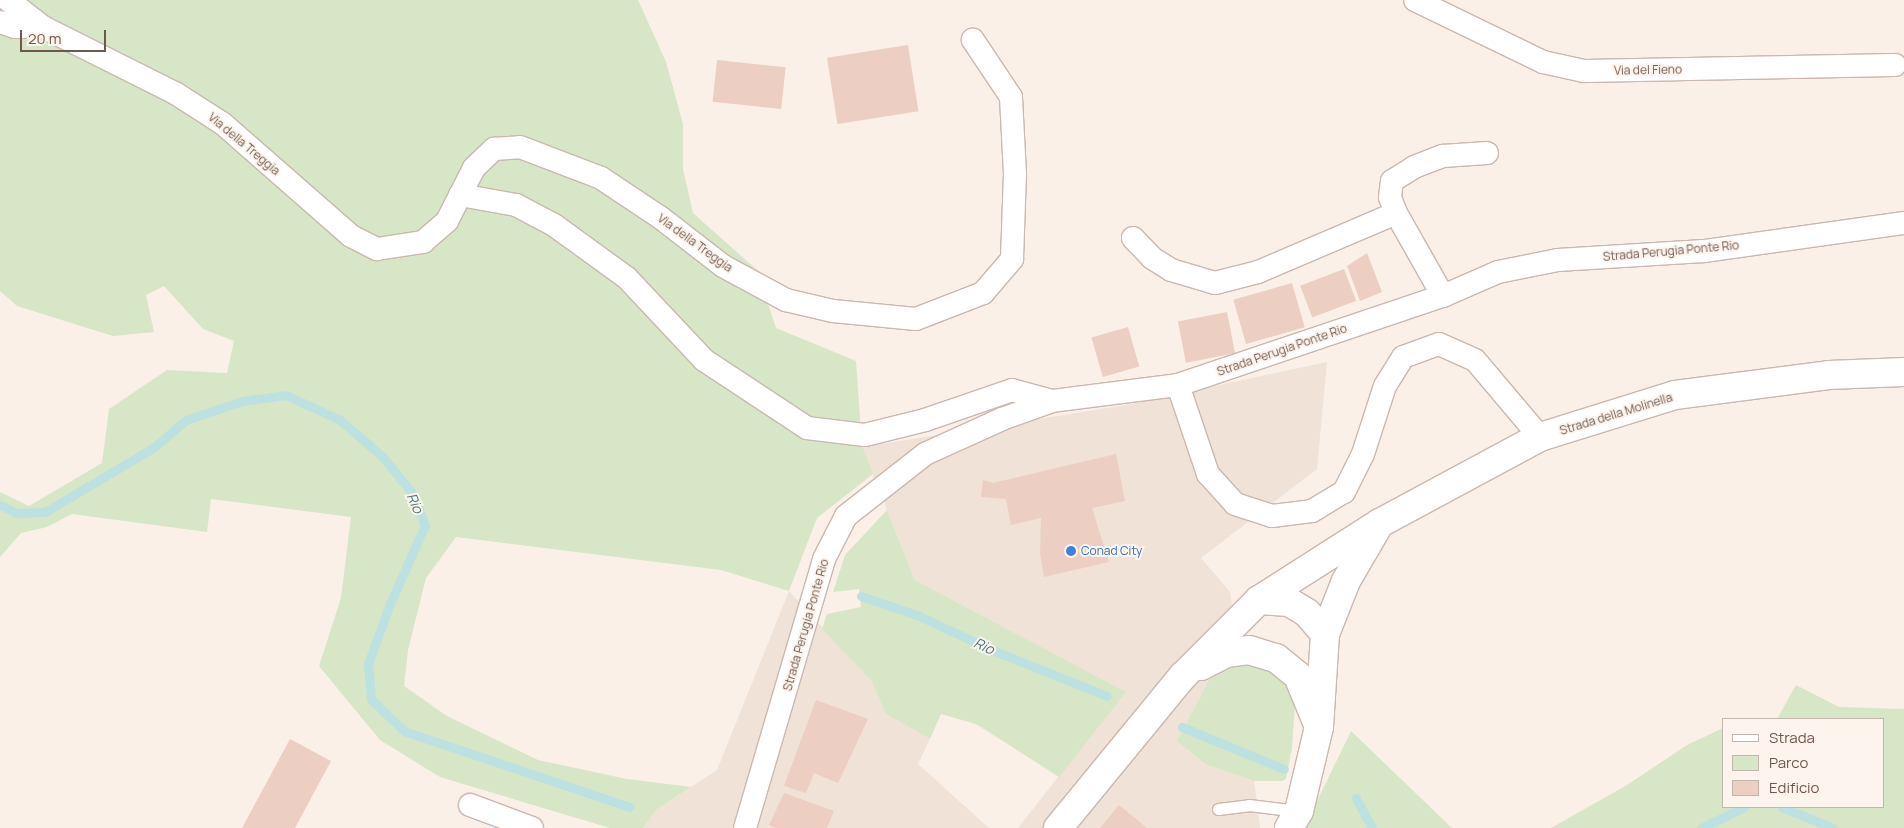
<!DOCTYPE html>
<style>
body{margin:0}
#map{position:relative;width:1904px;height:828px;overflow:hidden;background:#faf0e7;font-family:Manrope,sans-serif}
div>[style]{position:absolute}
.residential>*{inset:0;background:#f0e2d6}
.green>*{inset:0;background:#d7e6c7}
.stream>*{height:9px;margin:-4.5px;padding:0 4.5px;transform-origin:4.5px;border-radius:4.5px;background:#bde0e1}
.building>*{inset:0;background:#eccec2;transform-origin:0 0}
.roads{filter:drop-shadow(1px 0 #cab8ae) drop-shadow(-1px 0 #cab8ae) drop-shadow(0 1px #cab8ae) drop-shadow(0 -1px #cab8ae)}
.lane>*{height:11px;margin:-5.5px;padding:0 5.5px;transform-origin:5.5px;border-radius:5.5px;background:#fff}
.street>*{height:22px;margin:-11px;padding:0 11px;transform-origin:11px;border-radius:11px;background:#fff}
.secondary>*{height:28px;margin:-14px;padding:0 14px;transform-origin:14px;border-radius:14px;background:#fff}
.dots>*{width:14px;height:14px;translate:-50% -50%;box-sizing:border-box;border:2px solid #fdf5ed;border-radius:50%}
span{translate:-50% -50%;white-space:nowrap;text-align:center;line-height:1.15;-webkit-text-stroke:4px #fdf5ed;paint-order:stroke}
.street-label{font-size:12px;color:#70574e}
.shop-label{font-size:12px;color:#366cbe}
.left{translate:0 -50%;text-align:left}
.water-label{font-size:14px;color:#47777b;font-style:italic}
.legend{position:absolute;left:1722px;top:718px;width:162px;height:90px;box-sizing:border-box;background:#fdf5ed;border:1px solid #c5b6ad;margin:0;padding:6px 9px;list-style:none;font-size:15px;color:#70574e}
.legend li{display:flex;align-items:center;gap:10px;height:25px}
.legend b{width:25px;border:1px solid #c5b6ad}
.scale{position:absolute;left:20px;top:30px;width:86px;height:22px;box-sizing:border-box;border:2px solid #70574e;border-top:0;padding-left:6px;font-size:15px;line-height:18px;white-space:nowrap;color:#70574e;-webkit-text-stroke:4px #fdf5ed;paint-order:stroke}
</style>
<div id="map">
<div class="residential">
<div style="clip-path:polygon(1327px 362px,1317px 469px,1201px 558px,1230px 592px,1239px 660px,1211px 676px,1177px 741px,1205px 764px,1254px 781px,1260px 828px,1018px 828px,1125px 692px,915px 580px,862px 447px,1126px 405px)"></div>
<div style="clip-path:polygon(789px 591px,871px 680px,886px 714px,930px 739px,918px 764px,989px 828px,643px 828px,656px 810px,717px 770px)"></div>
</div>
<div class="green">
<div style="clip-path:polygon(0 0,638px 0,666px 62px,683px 124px,683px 169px,693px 213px,757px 270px,776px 328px,856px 361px,862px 446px,873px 474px,817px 518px,789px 591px,721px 570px,456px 537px,426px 578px,408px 650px,404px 686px,447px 716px,538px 760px,627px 779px,691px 787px,656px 810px,643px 828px,610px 828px,440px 777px,380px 740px,319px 666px,341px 598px,351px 517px,211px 499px,207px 532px,72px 514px,47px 527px,21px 533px,0 557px,0 492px,29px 506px,102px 463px,109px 409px,167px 370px,227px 373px,234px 341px,203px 329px,164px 286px,146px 295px,154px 332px,113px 336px,17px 306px,0 291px)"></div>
<div style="clip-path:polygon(887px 510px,915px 580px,1126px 692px,1059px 777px,976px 724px,941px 714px,930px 739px,886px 714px,871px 680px,822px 629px,827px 614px,861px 607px,859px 589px,833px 592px,845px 555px)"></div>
<div style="clip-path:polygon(1239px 660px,1256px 661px,1280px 674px,1295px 704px,1292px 748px,1286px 779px,1282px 781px,1254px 781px,1205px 764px,1177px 741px,1211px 676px)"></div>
<div style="clip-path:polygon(1796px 685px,1839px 707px,1904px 709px,1904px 828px,1551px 828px,1627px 785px,1687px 745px,1723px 728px,1723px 807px,1883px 807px,1883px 719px,1777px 719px)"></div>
<div style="clip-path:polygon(1351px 731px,1452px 828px,1304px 828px)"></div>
</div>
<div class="stream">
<div style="left:0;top:505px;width:19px;rotate:25deg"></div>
<div style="left:17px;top:513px;width:28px;rotate:-2deg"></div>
<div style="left:45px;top:512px;width:126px;rotate:-30.7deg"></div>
<div style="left:153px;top:448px;width:43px;rotate:-40.3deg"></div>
<div style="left:186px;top:420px;width:59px;rotate:-18.7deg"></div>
<div style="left:242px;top:401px;width:44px;rotate:-7.8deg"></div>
<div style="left:286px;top:395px;width:60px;rotate:24.8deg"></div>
<div style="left:340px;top:420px;width:57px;rotate:40.7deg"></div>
<div style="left:383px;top:457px;width:46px;rotate:51.1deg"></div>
<div style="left:412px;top:493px;width:35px;rotate:68deg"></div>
<div style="left:425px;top:525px;width:89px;rotate:114deg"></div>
<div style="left:389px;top:606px;width:62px;rotate:109.9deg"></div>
<div style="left:368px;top:664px;width:35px;rotate:85deg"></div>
<div style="left:371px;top:699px;width:46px;rotate:44.1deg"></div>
<div style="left:404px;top:731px;width:238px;rotate:18.6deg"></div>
<div style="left:861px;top:596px;width:61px;rotate:19deg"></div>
<div style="left:919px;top:616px;width:86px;rotate:24.8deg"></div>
<div style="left:997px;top:652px;width:118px;rotate:21.8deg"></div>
<div style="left:1182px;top:727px;width:110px;rotate:22.4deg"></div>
<div style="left:1356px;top:798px;width:34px;rotate:62deg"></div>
<div style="left:1782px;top:807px;width:55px;rotate:22.4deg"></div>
<div style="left:1701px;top:828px;width:48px;rotate:-26deg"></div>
</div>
<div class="building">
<div style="left:908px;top:45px;width:67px;height:82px;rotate:81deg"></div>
<div style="left:717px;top:60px;width:69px;height:42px;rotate:6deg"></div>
<div style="clip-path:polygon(1367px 253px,1382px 292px,1360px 301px,1347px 266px)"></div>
<div style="left:1344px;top:269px;width:34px;height:47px;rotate:69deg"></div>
<div style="left:1292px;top:283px;width:46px;height:61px;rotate:74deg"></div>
<div style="left:1227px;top:312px;width:42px;height:50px;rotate:79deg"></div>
<div style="left:1128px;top:327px;width:41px;height:38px;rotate:74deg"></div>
<div style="clip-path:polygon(1116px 454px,1125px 501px,1092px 508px,1109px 562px,1044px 577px,1040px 554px,1041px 518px,1011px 525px,1006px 499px,981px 497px,983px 480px,993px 483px)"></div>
<div style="clip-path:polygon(816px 700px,868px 719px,838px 783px,814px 773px,806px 793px,784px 786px)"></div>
<div style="clip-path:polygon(290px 739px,331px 761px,295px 828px,242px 828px)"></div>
<div style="clip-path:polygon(784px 793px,834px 811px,827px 828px,776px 828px,769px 825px)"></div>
<div style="clip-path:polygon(1119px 805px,1147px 828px,1100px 828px)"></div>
</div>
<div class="roads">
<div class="lane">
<div style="left:1218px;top:809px;width:31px;rotate:-7deg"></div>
<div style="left:1249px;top:805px;width:49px;rotate:7deg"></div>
</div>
<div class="street">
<div style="left:8px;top:0;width:44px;rotate:37.6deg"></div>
<div style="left:43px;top:27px;width:148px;rotate:26.6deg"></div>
<div style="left:175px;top:93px;width:56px;rotate:32.6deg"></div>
<div style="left:222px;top:123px;width:171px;rotate:41.2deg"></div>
<div style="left:351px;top:236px;width:29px;rotate:27deg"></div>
<div style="left:377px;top:249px;width:47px;rotate:-8.7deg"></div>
<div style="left:423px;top:242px;width:32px;rotate:-41deg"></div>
<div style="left:447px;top:221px;width:59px;rotate:-63deg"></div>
<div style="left:474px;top:168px;width:28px;rotate:-44deg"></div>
<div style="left:494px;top:149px;width:26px;rotate:-4deg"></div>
<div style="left:520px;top:147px;width:87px;rotate:20.9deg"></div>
<div style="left:601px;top:178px;width:72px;rotate:33.7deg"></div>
<div style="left:661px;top:218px;width:78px;rotate:37.7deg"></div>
<div style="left:723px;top:266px;width:72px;rotate:28.4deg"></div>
<div style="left:786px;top:300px;width:48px;rotate:13.2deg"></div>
<div style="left:833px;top:311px;width:83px;rotate:5.5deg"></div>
<div style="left:916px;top:319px;width:72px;rotate:-21.2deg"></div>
<div style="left:983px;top:293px;width:45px;rotate:-49.5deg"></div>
<div style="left:1012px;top:259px;width:85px;rotate:-88deg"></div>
<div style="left:1015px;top:174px;width:77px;rotate:-93deg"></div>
<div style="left:1011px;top:97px;width:69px;rotate:-123.7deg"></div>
<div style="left:1415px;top:0;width:142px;rotate:25.8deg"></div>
<div style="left:1543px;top:62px;width:42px;rotate:12.4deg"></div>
<div style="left:1584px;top:71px;width:311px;rotate:-1.1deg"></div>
<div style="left:0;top:22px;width:16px;rotate:18deg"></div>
<div style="left:15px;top:27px;width:28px"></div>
<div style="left:460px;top:195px;width:57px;rotate:10.1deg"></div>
<div style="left:516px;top:205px;width:43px;rotate:27.8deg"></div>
<div style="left:554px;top:225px;width:90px;rotate:36deg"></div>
<div style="left:627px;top:278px;width:112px;rotate:46.8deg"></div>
<div style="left:704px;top:360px;width:123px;rotate:33.4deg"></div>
<div style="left:807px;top:428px;width:58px;rotate:6.9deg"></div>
<div style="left:865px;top:435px;width:62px;rotate:-14deg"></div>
<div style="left:925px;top:420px;width:92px;rotate:-19deg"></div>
<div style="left:1012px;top:390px;width:41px;rotate:15.4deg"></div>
<div style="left:1396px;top:213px;width:95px;rotate:60.5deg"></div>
<div style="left:1133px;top:238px;width:28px;rotate:46deg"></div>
<div style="left:1152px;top:258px;width:22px;rotate:32deg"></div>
<div style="left:1171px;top:270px;width:46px;rotate:16.5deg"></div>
<div style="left:1215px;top:283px;width:44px;rotate:-14.3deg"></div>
<div style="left:1258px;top:272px;width:150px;rotate:-23.1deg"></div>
<div style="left:1396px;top:213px;width:17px;rotate:-111deg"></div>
<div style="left:1390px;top:197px;width:16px;rotate:-83deg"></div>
<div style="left:1392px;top:181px;width:26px;rotate:-32deg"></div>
<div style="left:1414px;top:167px;width:31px;rotate:-21deg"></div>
<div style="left:1443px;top:156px;width:44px;rotate:-3.9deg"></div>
<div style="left:1178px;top:385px;width:94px;rotate:71.4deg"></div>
<div style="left:1208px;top:474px;width:40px;rotate:48deg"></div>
<div style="left:1235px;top:504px;width:39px;rotate:18deg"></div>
<div style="left:1272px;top:516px;width:40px;rotate:-7.1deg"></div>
<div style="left:1312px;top:511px;width:37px;rotate:-31deg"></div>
<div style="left:1344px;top:492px;width:42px;rotate:-63.4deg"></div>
<div style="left:1363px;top:454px;width:71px;rotate:-72.1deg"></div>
<div style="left:1385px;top:386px;width:34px;rotate:-58deg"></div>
<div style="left:1403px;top:357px;width:38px;rotate:-20deg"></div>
<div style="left:1439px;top:344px;width:39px;rotate:24deg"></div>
<div style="left:1475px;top:360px;width:101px;rotate:49.8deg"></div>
<div style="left:470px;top:805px;width:66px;rotate:20.4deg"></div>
<div style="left:745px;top:828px;width:280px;rotate:-73.6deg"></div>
<div style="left:824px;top:559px;width:48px;rotate:-62.9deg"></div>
<div style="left:846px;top:516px;width:100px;rotate:-38.1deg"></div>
<div style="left:925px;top:454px;width:85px;rotate:-24.4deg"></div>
<div style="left:1002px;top:419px;width:53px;rotate:-19.8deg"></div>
<div style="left:1052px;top:401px;width:127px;rotate:-7.2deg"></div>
<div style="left:1178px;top:385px;width:280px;rotate:-18.6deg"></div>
<div style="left:1443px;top:296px;width:60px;rotate:-23.6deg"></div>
<div style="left:1498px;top:272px;width:61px;rotate:-11.3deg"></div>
<div style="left:1558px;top:260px;width:146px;rotate:-3.5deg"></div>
<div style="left:1704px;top:251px;width:202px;rotate:-8deg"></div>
</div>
<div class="secondary">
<div style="left:1259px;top:600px;width:30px;rotate:4deg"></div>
<div style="left:1289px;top:602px;width:21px;rotate:31deg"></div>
<div style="left:1307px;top:613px;width:28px;rotate:49deg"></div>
<div style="left:1201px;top:666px;width:28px;rotate:-27deg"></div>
<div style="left:1226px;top:653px;width:23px;rotate:-7deg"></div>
<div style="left:1249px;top:650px;width:28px;rotate:17deg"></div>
<div style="left:1276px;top:658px;width:28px;rotate:39deg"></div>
<div style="left:1298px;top:676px;width:50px;rotate:67.6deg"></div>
<div style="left:1058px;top:828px;width:197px;rotate:-50.6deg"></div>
<div style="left:1183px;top:676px;width:107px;rotate:-45deg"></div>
<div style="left:1259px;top:600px;width:143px;rotate:-32.5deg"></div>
<div style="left:1380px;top:523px;width:182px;rotate:-28.3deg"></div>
<div style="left:1540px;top:437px;width:141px;rotate:-17.3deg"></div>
<div style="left:1675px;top:395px;width:155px;rotate:-7.4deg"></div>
<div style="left:1829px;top:375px;width:75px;rotate:-2.3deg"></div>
<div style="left:1289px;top:828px;width:20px;rotate:-60deg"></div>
<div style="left:1299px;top:811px;width:86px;rotate:-76.6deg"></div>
<div style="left:1319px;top:727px;width:93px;rotate:-86.3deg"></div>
<div style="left:1325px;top:634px;width:57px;rotate:-68.4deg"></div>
<div style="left:1346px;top:581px;width:64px;rotate:-59.8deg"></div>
</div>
</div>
<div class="dots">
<div style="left:1071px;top:551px;background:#3f7fe0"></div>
</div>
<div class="street-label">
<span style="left:1648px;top:70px;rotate:-1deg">Via del Fieno</span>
<span style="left:244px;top:144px;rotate:40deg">Via della Treggia</span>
<span style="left:695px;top:243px;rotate:36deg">Via della Treggia</span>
<span style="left:1671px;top:251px;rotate:-5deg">Strada Perugia Ponte Rio</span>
<span style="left:1282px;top:350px;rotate:-19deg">Strada Perugia Ponte Rio</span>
<span style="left:1616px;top:414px;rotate:-17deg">Strada della Molinella</span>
<span style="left:806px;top:625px;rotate:-74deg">Strada Perugia Ponte Rio</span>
</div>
<div class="shop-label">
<span class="left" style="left:1081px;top:551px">Conad City</span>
</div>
<div class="water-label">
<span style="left:415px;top:503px;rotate:66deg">Rio</span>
<span style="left:984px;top:646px;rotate:25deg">Rio</span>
</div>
<ul class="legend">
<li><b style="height:6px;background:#fff"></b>Strada</li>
<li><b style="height:14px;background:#d7e6c7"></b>Parco</li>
<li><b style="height:14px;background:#eccec2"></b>Edificio</li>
</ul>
<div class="scale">20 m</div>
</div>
